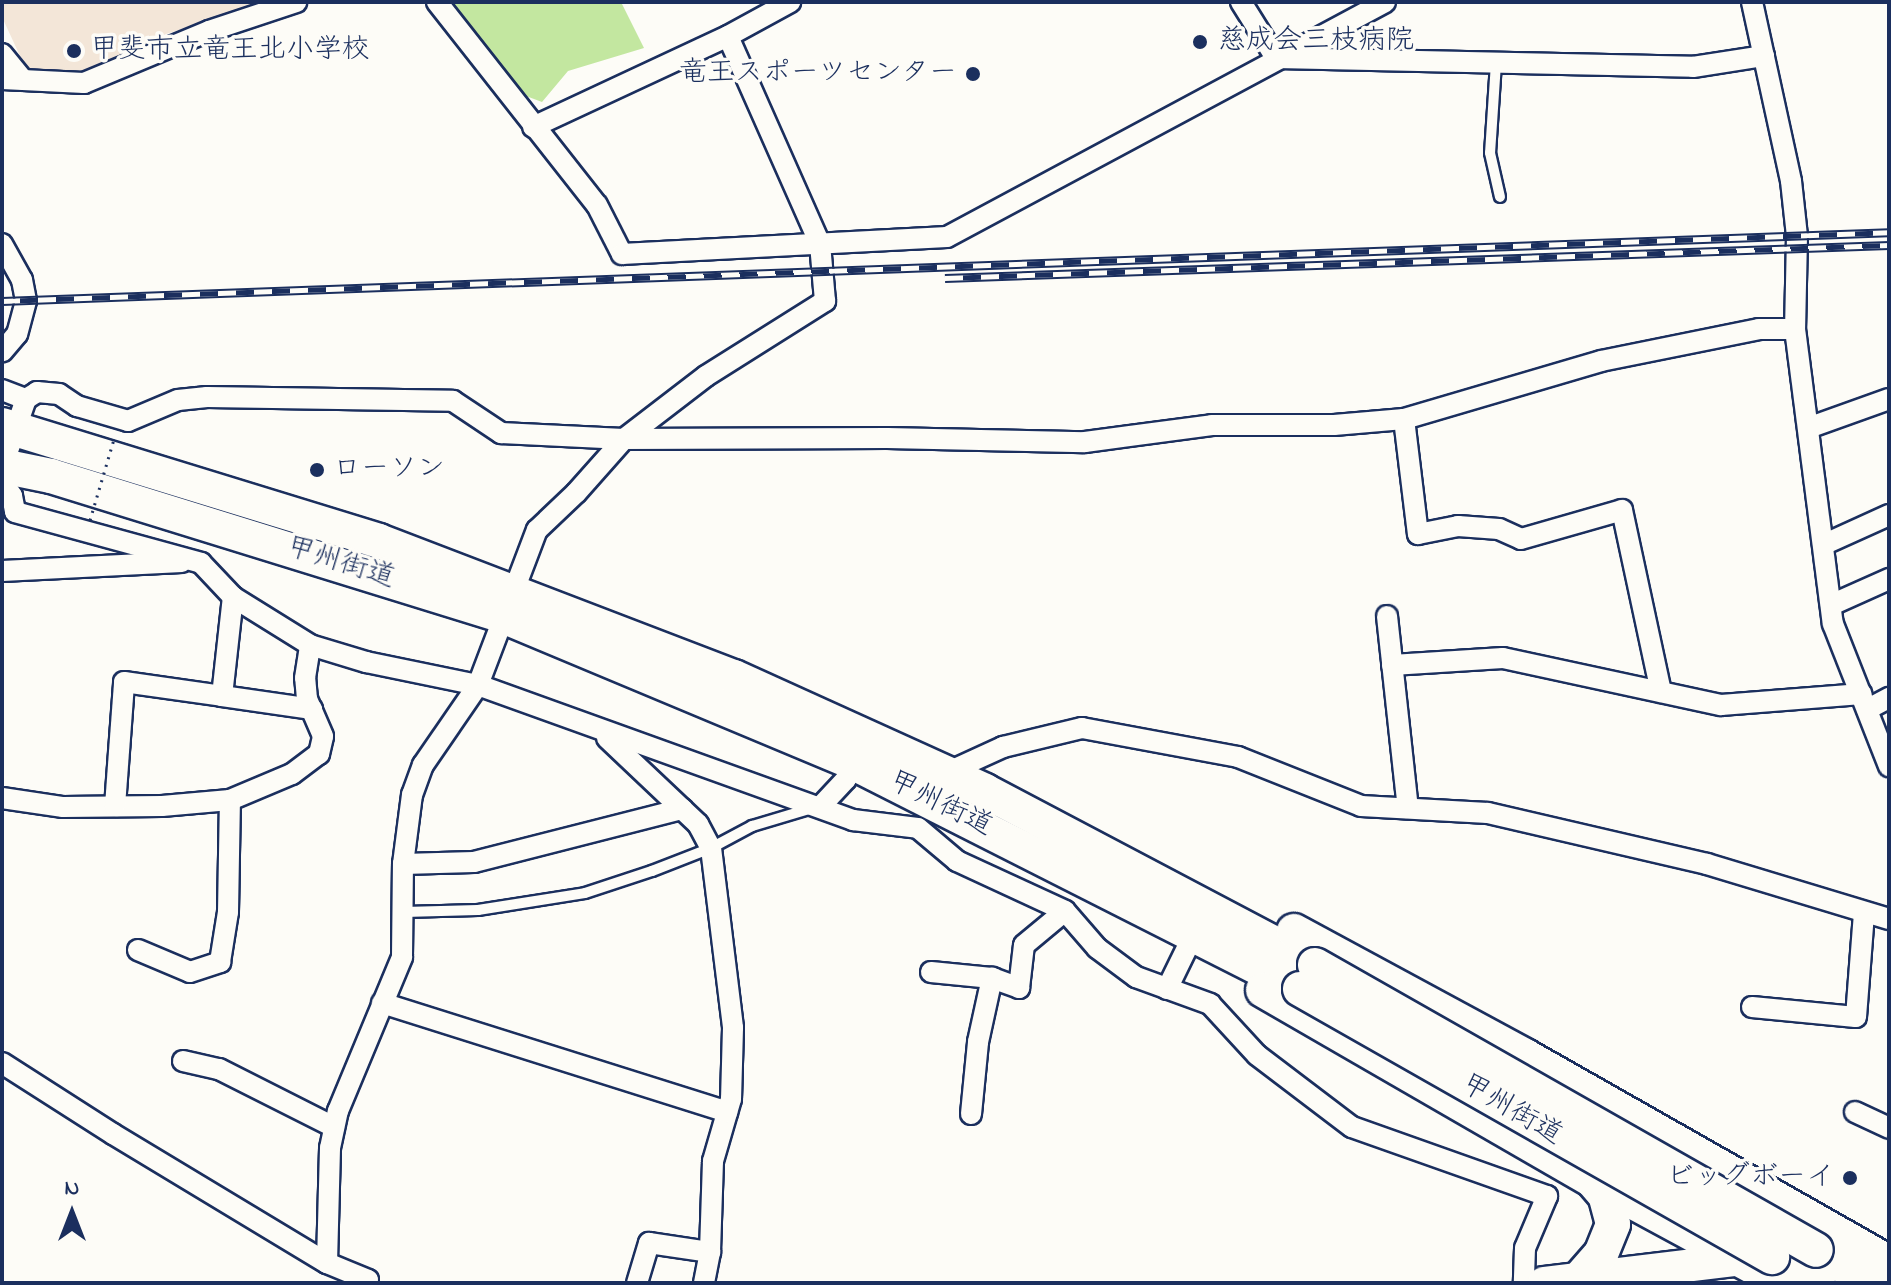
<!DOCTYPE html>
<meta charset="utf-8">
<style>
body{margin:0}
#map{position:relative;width:1891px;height:1285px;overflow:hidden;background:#fdfcf7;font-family:"Indie Flower","Klee One",sans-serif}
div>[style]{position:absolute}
.built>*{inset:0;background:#f3e6d8}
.green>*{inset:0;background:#c3e7a0}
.roads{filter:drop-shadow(2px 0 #1b2f5e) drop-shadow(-2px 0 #1b2f5e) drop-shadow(0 2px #1b2f5e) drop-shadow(0 -2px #1b2f5e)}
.service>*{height:10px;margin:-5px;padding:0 5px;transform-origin:5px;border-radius:5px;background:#fdfcf7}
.minor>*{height:20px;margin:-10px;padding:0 10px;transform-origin:10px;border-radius:10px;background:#fdfcf7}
.primary>*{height:32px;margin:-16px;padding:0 16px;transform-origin:16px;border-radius:16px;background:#fdfcf7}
.trunk>*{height:34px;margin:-17px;padding:0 17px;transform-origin:17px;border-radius:17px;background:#fdfcf7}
.rail>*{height:9px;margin-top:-4.5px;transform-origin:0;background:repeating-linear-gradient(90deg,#fdfcf7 0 18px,#1b2f5e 0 36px);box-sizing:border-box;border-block:2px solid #1b2f5e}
.path-bridge>*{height:3px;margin-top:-1.5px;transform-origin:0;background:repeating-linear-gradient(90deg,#1b2f5e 0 2px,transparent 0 8px)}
.bridges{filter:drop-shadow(2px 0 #1b2f5e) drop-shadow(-2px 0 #1b2f5e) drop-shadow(0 2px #1b2f5e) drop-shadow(0 -2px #1b2f5e)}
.trunk-bridge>*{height:34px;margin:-17px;padding:0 17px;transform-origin:17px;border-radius:17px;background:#fdfcf7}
.dots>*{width:22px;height:22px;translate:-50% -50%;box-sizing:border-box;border:4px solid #fdfcf7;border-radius:50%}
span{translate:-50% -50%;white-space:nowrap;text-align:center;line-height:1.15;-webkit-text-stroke:7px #fdfcf7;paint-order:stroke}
.poi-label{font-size:28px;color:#1b2f5e}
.left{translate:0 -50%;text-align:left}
.right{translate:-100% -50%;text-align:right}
.street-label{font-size:28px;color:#1b2f5e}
.frame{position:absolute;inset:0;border:4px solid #1b2f5e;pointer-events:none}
.north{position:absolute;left:32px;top:1173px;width:80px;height:80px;-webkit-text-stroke:6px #fdfcf7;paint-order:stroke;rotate:0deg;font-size:22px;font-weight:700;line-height:32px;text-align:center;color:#1b2f5e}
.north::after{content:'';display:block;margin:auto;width:28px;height:36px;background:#1b2f5e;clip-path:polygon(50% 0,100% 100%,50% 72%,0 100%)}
</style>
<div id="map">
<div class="built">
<div style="clip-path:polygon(2px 2px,270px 2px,166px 34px,76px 77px,26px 69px,2px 17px)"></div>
</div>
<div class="green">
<div style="clip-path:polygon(448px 2px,621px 2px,644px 48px,568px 71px,542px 102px,510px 90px)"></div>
</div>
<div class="roads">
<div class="service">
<div style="left:1496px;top:63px;width:90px;rotate:93.8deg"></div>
<div style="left:1490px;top:153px;width:45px;rotate:77.2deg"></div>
<div style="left:404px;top:912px;width:74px;rotate:-1.5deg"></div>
<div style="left:478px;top:910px;width:108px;rotate:-9deg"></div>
<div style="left:585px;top:893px;width:71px;rotate:-18.2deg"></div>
<div style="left:652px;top:871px;width:63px;rotate:-21.3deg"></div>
<div style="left:711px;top:848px;width:47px;rotate:-28.2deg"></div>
<div style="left:752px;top:826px;width:59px;rotate:-16.6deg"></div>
</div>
<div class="minor">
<div style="left:437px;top:2px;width:258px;rotate:51.8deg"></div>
<div style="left:597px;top:205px;width:55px;rotate:63deg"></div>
<div style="left:622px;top:254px;width:325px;rotate:-3deg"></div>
<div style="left:947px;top:237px;width:497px;rotate:-28.2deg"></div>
<div style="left:1241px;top:2px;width:66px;rotate:58deg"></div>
<div style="left:1276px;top:58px;width:417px;rotate:1.2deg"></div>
<div style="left:1693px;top:67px;width:72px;rotate:-8.8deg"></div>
<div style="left:1752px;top:2px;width:183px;rotate:77.7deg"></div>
<div style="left:1791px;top:181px;width:55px;rotate:83.8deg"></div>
<div style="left:1797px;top:236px;width:93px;rotate:91.2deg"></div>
<div style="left:1795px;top:329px;width:297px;rotate:82.7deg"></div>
<div style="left:1833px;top:624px;width:153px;rotate:68.5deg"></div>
<div style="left:2px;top:54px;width:33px;rotate:51deg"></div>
<div style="left:2px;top:79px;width:82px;rotate:2.8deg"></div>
<div style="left:84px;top:83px;width:135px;rotate:-22.6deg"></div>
<div style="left:209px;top:31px;width:92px;rotate:-18.4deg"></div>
<div style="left:533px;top:127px;width:215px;rotate:-25deg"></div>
<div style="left:728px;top:36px;width:71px;rotate:-28.7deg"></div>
<div style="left:2px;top:244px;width:41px;rotate:60.9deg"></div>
<div style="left:22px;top:280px;width:21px;rotate:79deg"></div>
<div style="left:26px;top:301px;width:34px;rotate:105deg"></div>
<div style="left:17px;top:334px;width:23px;rotate:130deg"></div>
<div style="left:2px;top:390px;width:26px;rotate:21deg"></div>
<div style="left:26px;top:399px;width:73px;rotate:109.2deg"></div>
<div style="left:26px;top:399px;width:13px;rotate:-32deg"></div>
<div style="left:37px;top:392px;width:22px;rotate:5deg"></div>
<div style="left:59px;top:394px;width:22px;rotate:34deg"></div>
<div style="left:77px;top:406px;width:53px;rotate:16.4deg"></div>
<div style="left:128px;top:421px;width:54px;rotate:-22.8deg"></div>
<div style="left:178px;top:400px;width:29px;rotate:-6deg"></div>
<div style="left:207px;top:397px;width:246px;rotate:0.9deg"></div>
<div style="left:453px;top:401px;width:58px;rotate:33.7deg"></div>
<div style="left:501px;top:433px;width:123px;rotate:2.8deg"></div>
<div style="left:624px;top:439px;width:263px;rotate:-0.2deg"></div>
<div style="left:887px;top:438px;width:198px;rotate:1.2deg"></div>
<div style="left:1085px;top:442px;width:128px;rotate:-7.6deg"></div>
<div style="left:1212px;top:425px;width:122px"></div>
<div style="left:1334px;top:425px;width:70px;rotate:-4.9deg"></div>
<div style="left:1404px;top:419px;width:205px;rotate:-16.4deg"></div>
<div style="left:1601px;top:361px;width:161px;rotate:-11.4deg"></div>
<div style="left:1759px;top:329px;width:36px"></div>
<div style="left:1404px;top:419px;width:116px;rotate:83.1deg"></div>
<div style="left:1418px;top:534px;width:41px;rotate:-11.3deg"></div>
<div style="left:1458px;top:526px;width:41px;rotate:4.2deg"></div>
<div style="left:1499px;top:529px;width:24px;rotate:24deg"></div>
<div style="left:1521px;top:539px;width:105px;rotate:-16deg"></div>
<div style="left:1622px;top:510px;width:186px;rotate:77.9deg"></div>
<div style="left:1808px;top:428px;width:86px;rotate:-19.7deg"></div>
<div style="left:2px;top:481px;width:18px;rotate:56deg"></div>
<div style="left:12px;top:496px;width:16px;rotate:79deg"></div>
<div style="left:15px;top:512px;width:193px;rotate:15.3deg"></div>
<div style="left:201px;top:563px;width:47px;rotate:46.7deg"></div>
<div style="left:233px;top:597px;width:91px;rotate:31.9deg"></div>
<div style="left:310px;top:645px;width:59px;rotate:16.9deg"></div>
<div style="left:366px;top:662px;width:114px;rotate:11.6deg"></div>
<div style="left:478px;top:685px;width:399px;rotate:19.8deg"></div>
<div style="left:853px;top:820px;width:65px;rotate:7deg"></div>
<div style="left:918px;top:828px;width:51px;rotate:40.2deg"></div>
<div style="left:957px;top:861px;width:119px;rotate:24.8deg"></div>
<div style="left:1065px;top:911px;width:49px;rotate:49.1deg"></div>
<div style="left:1097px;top:948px;width:49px;rotate:36.6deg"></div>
<div style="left:1136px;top:977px;width:79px;rotate:20deg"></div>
<div style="left:1210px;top:1004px;width:69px;rotate:47.3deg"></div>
<div style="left:1257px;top:1055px;width:119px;rotate:37.2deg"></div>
<div style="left:1352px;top:1127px;width:207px;rotate:19.5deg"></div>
<div style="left:1547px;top:1196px;width:56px;rotate:112.9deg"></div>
<div style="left:1525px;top:1248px;width:35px;rotate:92deg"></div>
<div style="left:1825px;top:544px;width:70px;rotate:-24.4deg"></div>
<div style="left:2px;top:571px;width:180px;rotate:-2.9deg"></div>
<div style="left:1831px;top:605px;width:64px;rotate:-24.1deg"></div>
<div style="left:1387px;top:616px;width:193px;rotate:83.8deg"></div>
<div style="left:1392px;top:665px;width:111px;rotate:-3.6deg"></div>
<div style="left:1503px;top:658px;width:223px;rotate:12.2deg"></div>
<div style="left:1721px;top:705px;width:141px;rotate:-4.5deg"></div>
<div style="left:222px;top:696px;width:91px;rotate:8.2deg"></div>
<div style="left:1868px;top:709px;width:24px;rotate:-28deg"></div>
<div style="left:607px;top:738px;width:125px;rotate:43.4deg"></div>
<div style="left:698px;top:824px;width:27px;rotate:62deg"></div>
<div style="left:711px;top:848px;width:181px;rotate:83deg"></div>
<div style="left:733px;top:1028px;width:71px;rotate:91.6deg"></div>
<div style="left:731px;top:1099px;width:65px;rotate:106.2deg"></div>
<div style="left:713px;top:1161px;width:91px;rotate:91.9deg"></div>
<div style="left:710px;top:1252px;width:32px;rotate:101deg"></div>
<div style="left:946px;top:773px;width:63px;rotate:-24.5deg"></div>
<div style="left:1003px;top:747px;width:81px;rotate:-13.5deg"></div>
<div style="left:1082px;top:728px;width:159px;rotate:10.5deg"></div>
<div style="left:1238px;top:757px;width:132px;rotate:21.7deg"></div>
<div style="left:1361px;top:806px;width:127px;rotate:3.2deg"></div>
<div style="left:1488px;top:813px;width:225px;rotate:13.1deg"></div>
<div style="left:1707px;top:864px;width:190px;rotate:16.8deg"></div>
<div style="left:2px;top:798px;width:62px;rotate:8.4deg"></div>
<div style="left:63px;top:807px;width:99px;rotate:-0.6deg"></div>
<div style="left:162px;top:806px;width:68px;rotate:-5deg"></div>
<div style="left:230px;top:800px;width:67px;rotate:-22.8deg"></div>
<div style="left:292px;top:774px;width:34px;rotate:-37deg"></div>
<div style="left:319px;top:754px;width:18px;rotate:-77deg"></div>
<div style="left:323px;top:736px;width:40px;rotate:-113.4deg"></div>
<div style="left:307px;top:699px;width:21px;rotate:-95deg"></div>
<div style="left:305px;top:678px;width:33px;rotate:-81deg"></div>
<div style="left:115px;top:806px;width:124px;rotate:-85.8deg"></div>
<div style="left:124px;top:682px;width:99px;rotate:8.1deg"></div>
<div style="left:222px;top:696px;width:100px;rotate:-83.7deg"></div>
<div style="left:820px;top:807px;width:38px;rotate:-47deg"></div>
<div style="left:846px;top:779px;width:18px;rotate:-71deg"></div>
<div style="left:403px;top:864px;width:71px;rotate:-1.6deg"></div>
<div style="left:474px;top:862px;width:215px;rotate:-14.3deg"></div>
<div style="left:138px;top:950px;width:56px;rotate:22.9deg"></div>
<div style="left:190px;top:972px;width:32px;rotate:-18deg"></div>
<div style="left:220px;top:962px;width:51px;rotate:-80.9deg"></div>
<div style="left:228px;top:912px;width:112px;rotate:-89deg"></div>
<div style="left:931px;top:972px;width:61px;rotate:5.6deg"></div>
<div style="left:1167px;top:989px;width:48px;rotate:-64deg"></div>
<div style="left:382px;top:1003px;width:362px;rotate:17.5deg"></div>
<div style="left:1752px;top:1007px;width:104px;rotate:5.5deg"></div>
<div style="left:1856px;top:1017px;width:103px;rotate:-85.6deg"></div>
<div style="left:183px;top:1061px;width:37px;rotate:13deg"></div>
<div style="left:219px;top:1069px;width:129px;rotate:26.8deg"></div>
<div style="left:2px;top:1063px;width:132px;rotate:32.6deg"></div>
<div style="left:113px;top:1134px;width:250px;rotate:31.1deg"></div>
<div style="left:327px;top:1263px;width:44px;rotate:22.5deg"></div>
<div style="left:368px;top:1280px;width:4px;rotate:124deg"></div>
<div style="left:1855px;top:1112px;width:38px;rotate:25deg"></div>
<div style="left:971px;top:1114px;width:72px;rotate:-84.4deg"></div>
<div style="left:978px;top:1042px;width:66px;rotate:-77.7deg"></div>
<div style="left:992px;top:978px;width:29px;rotate:20deg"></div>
<div style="left:1019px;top:988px;width:43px;rotate:-83.4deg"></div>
<div style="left:1024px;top:945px;width:53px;rotate:-39.7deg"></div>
<div style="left:327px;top:1263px;width:115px;rotate:-88.5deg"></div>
<div style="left:330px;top:1148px;width:38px;rotate:-78deg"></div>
<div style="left:338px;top:1111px;width:167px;rotate:-67.4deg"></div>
<div style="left:402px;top:957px;width:93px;rotate:-89.4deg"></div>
<div style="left:403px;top:864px;width:70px;rotate:-82.6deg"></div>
<div style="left:412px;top:795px;width:32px;rotate:-70deg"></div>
<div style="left:423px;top:765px;width:97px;rotate:-55.5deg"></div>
<div style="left:478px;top:685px;width:166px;rotate:-69.2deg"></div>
<div style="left:537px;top:530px;width:54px;rotate:-43.5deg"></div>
<div style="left:576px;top:493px;width:72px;rotate:-48.4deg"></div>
<div style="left:624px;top:439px;width:103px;rotate:-37.5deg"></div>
<div style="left:706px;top:376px;width:141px;rotate:-32.2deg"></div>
<div style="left:825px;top:301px;width:57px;rotate:-95deg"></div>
<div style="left:820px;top:244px;width:227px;rotate:-113.9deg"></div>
<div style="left:637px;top:1283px;width:42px;rotate:-73.3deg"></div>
<div style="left:649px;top:1243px;width:62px;rotate:8.4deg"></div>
</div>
<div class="primary">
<div style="left:1544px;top:1283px;width:198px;rotate:-6.9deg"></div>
</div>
<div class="trunk">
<div style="left:2px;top:425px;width:394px;rotate:17.1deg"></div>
<div style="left:379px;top:541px;width:380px;rotate:21deg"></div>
<div style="left:734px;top:677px;width:276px;rotate:24.4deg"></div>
<div style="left:985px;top:791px;width:373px;rotate:27.8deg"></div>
<div style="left:2px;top:466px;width:50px;rotate:11.5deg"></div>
<div style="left:51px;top:476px;width:473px;rotate:17.2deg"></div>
<div style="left:503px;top:616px;width:378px;rotate:22.7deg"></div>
<div style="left:852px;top:762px;width:502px;rotate:26.87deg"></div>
<div style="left:1294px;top:931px;width:263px;rotate:28.4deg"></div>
<div style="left:1525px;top:1056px;width:419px;rotate:29.6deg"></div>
<div style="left:1263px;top:990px;width:379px;rotate:30deg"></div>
<div style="left:1591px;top:1179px;width:218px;rotate:28.4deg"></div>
<div style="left:1816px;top:1250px;width:66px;rotate:30.1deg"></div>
<div style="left:1772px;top:1257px;width:53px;rotate:29.5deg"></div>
<div style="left:1579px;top:1279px;width:33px;rotate:-49deg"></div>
<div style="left:1601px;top:1254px;width:32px;rotate:-68deg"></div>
<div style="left:1613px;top:1224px;width:30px;rotate:-105deg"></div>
<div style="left:1605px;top:1195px;width:21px;rotate:-131deg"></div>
</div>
</div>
<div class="rail">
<div style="left:945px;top:278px;width:945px;rotate:-2deg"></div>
<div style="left:2px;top:301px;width:1888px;rotate:-2.09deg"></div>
</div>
<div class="path-bridge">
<div style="left:90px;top:520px;width:84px;rotate:-73.5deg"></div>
</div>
<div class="bridges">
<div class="trunk-bridge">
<div style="left:1315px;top:965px;width:576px;rotate:29.63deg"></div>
<div style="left:1300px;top:989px;width:543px;rotate:29.59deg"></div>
</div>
</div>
<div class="dots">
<div style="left:1200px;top:42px;background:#1b2f5e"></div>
<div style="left:74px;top:51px;background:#1b2f5e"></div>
<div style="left:973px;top:74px;background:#1b2f5e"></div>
<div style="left:317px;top:470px;background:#1b2f5e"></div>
<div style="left:1850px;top:1178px;background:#1b2f5e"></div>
</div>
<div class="poi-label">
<span class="left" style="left:1218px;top:42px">慈成会三枝病院</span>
<span class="left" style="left:90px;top:51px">甲斐市立竜王北小学校</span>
<span class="right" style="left:957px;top:74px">竜王スポーツセンター</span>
<span class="left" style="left:333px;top:470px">ローソン</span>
<span class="right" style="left:1834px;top:1178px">ビッグボーイ</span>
</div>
<div class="street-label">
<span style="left:340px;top:564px;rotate:17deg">甲州街道</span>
<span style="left:940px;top:805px;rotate:26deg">甲州街道</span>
<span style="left:1511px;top:1111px;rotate:30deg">甲州街道</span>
</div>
<div class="frame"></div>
<div class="north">N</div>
</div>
